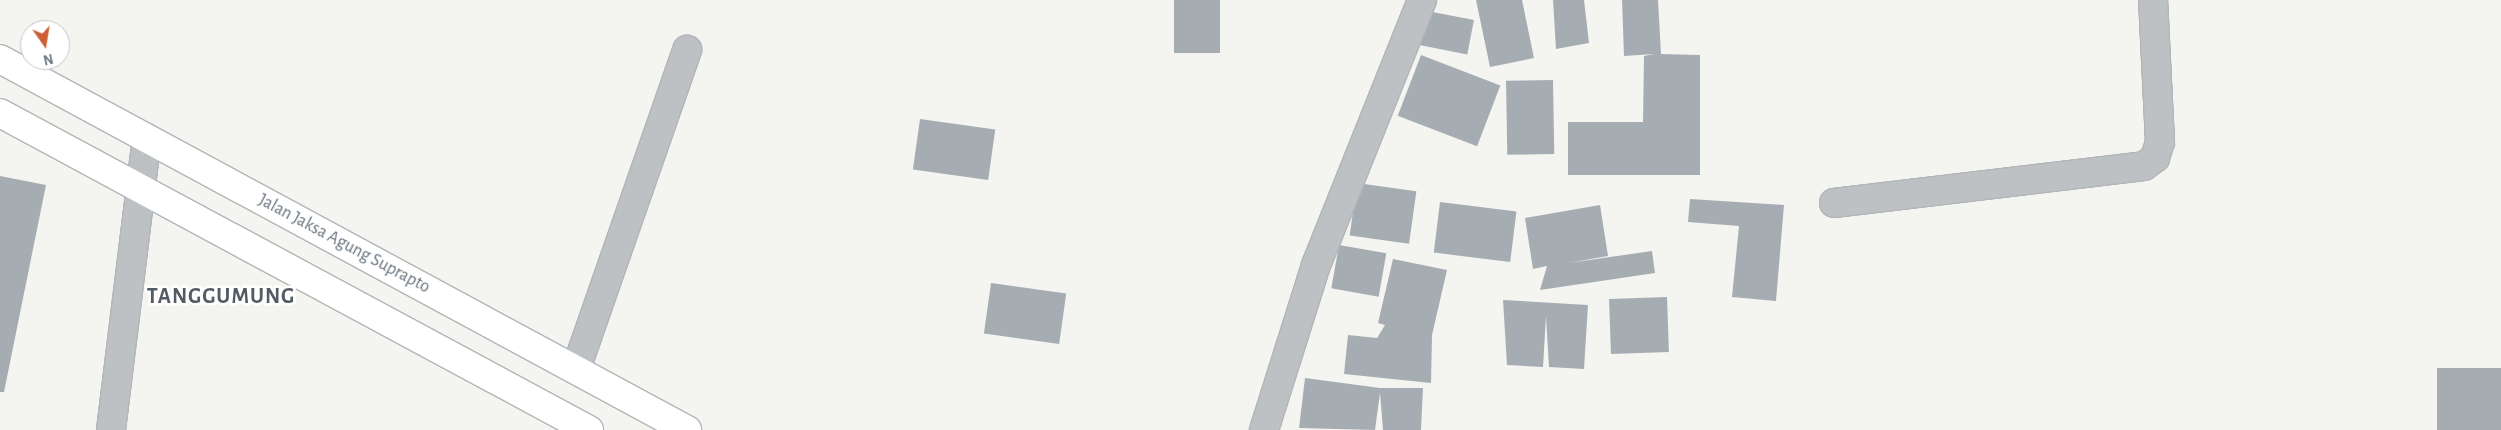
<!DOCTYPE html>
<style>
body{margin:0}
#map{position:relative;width:2501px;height:430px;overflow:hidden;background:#f4f4f1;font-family:"Alegreya Sans",sans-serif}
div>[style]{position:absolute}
.building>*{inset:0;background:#a6adb2;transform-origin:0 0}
.roads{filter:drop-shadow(1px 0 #b2b5b8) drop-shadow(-1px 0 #b2b5b8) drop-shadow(0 1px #b2b5b8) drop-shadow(0 -1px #b2b5b8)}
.minor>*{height:28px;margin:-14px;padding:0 14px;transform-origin:14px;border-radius:14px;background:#bdc1c4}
.highway>*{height:28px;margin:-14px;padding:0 14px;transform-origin:14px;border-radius:14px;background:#fff}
span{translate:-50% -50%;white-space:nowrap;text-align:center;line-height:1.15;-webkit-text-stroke:5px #fff;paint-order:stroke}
.street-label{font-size:18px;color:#66737e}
.district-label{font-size:22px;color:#535c64;font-weight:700;letter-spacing:1px}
.north{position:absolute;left:20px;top:20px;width:50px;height:50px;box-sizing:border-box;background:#fff;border:1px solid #c2c7cb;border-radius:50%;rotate:167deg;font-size:14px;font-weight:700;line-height:20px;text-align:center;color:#66737e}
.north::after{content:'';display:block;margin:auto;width:18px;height:22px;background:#ce6037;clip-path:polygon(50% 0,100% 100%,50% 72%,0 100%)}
</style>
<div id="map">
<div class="building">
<div style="left:1174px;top:0;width:46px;height:53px"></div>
<div style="clip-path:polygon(1476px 0,1522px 0,1534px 58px,1490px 67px)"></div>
<div style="clip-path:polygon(1553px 0,1584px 0,1589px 43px,1556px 49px)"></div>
<div style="clip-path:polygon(1622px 0,1658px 0,1661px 54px,1700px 55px,1700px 175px,1568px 175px,1568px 122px,1643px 122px,1644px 56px,1654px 54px,1624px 56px)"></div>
<div style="left:1417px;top:9px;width:58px;height:35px;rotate:11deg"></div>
<div style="left:1421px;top:55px;width:85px;height:65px;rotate:21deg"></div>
<div style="left:1553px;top:80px;width:74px;height:47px;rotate:89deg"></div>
<div style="left:920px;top:119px;width:76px;height:51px;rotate:8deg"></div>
<div style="clip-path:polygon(0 176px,46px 185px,4px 392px,0 392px)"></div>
<div style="left:1357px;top:183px;width:60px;height:53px;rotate:8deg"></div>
<div style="clip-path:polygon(1690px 199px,1784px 205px,1776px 301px,1732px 297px,1739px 226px,1688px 222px)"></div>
<div style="left:1440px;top:202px;width:77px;height:51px;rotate:7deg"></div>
<div style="clip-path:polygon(1600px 205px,1608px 256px,1568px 263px,1652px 251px,1655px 273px,1540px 290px,1547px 266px,1533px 269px,1525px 218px)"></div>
<div style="left:1339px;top:245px;width:48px;height:44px;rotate:10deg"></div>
<div style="clip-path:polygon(1393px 259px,1447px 270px,1432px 335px,1431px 383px,1344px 374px,1348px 335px,1377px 338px,1385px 325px,1378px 323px)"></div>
<div style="left:991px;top:283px;width:76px;height:51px;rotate:8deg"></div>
<div style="left:1667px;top:297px;width:55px;height:58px;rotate:88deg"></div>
<div style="clip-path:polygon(1503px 300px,1588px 305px,1584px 369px,1549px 367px,1546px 316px,1543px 367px,1507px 365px)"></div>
<div style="left:2501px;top:368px;width:62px;height:64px;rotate:90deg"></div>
<div style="clip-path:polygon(1305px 378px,1380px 388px,1423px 388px,1421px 430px,1383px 430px,1380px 393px,1375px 430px,1299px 428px)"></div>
</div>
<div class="roads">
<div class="minor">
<div style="left:1834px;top:203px;width:312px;rotate:-6.8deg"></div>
<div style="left:2144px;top:166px;width:14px;rotate:-36deg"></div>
<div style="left:2155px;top:158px;width:17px;rotate:-73deg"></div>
<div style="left:2160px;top:142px;width:142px;rotate:-92.8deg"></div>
<div style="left:576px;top:369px;width:338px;rotate:-70.8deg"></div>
<div style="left:111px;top:430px;width:294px;rotate:-83deg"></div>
<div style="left:1264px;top:430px;width:173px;rotate:-72.5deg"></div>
<div style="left:1316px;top:265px;width:285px;rotate:-68.2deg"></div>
</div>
<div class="highway">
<div style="left:0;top:59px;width:781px;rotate:28.37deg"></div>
<div style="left:0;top:113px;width:669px;rotate:28.29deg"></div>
</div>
</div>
<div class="street-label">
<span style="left:344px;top:244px;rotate:28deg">Jalan Jaksa Agung Suprapto</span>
</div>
<div class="district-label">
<span style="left:221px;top:297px">TANGGUMUNG</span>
</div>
<div class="north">N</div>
</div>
